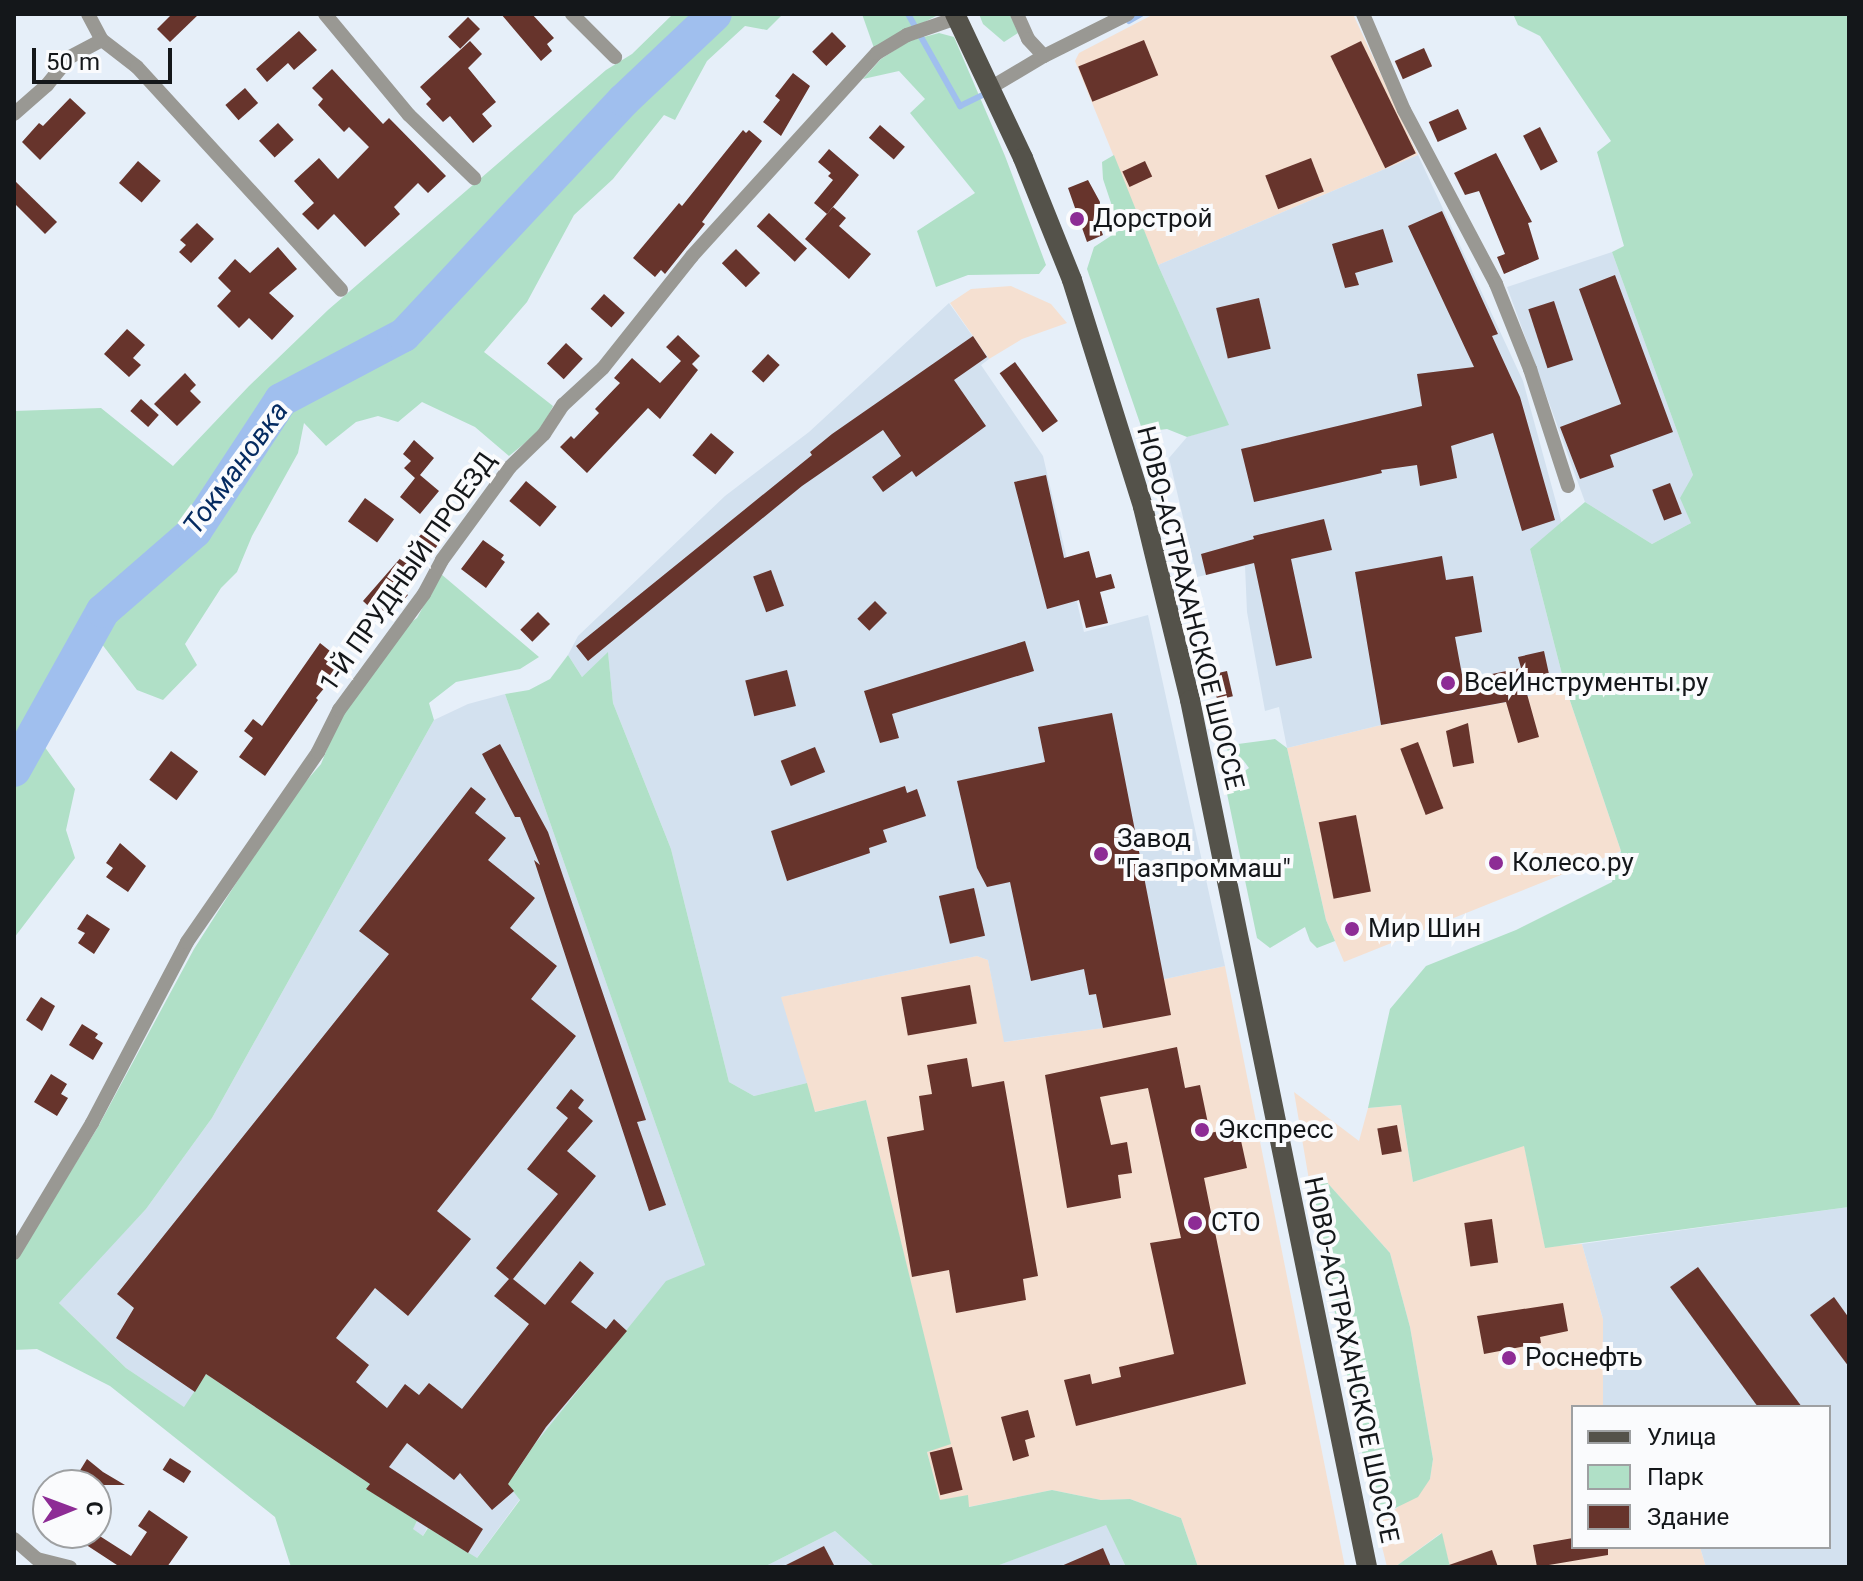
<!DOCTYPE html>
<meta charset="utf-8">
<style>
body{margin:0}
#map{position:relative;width:1863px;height:1581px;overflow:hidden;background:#e6eff9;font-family:Roboto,sans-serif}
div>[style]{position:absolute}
.commercial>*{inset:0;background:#f5e0d1}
.built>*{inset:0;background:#d3e1ef}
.green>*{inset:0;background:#b0e0c7}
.stream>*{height:6px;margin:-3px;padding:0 3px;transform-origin:3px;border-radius:3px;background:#a0bfee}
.river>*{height:34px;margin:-17px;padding:0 17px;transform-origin:17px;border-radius:17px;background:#a0bfee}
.building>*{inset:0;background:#67342c;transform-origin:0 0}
.minor>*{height:14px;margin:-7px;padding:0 7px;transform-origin:7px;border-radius:7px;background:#999893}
.primary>*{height:20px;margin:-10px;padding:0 10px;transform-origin:10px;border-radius:10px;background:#54524a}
.dots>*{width:22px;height:22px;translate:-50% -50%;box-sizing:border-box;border:4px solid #fafbfd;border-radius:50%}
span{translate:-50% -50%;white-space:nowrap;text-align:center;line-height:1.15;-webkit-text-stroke:8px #fafbfd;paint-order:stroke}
.poi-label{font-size:26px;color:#14171a}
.left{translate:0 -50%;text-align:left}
.street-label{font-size:26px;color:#14171a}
.water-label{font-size:28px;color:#052b61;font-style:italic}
.frame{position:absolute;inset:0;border:16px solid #14171a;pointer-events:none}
.legend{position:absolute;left:1571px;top:1405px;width:260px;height:144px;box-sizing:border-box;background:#fafbfd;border:2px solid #9ea0a2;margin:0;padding:10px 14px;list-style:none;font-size:24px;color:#14171a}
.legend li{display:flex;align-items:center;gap:16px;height:40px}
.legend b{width:40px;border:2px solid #9ea0a2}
.north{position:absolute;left:32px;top:1469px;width:80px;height:80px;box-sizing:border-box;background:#fafbfd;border:2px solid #9ea0a2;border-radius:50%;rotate:89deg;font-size:22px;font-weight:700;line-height:32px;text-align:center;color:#14171a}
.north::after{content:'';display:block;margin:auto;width:28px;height:36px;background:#8d2c95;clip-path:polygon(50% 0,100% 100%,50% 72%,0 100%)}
.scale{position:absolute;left:32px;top:48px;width:140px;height:36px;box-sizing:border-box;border:4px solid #14171a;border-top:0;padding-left:10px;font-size:24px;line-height:28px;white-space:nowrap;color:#14171a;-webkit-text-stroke:6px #fafbfd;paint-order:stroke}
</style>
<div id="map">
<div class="commercial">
<div style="clip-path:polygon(1154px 14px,1353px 14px,1418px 155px,1158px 265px,1075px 61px,1079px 53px)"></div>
<div style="clip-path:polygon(1011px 286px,1051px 304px,1067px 323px,1022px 339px,989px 359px,950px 303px,971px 289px)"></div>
<div style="clip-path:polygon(1565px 686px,1621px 851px,1344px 962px,1326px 920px,1287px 748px,1381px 725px,1507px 702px)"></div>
<div style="clip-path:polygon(977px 956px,988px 960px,1005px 1042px,1102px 1028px,1096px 994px,1225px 966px,1345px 1567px,1198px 1567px,1181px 1518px,1130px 1499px,1101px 1500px,1052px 1490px,968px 1507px,967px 1496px,940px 1501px,927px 1452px,950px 1443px,866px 1100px,814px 1112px,780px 997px)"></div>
<div style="clip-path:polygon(1294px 1092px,1359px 1141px,1368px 1108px,1401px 1105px,1413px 1182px,1524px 1145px,1545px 1247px,1582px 1244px,1603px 1319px,1603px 1407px,1573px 1407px,1573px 1547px,1700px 1547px,1706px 1567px,1450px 1567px,1441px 1533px,1395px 1567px,1387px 1567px,1375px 1518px,1390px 1514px,1430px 1479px,1433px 1459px,1410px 1327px,1390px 1253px,1324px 1179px,1309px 1180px)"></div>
</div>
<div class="built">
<div style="clip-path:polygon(1418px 155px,1523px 381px,1562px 524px,1530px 549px,1565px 686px,1507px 702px,1381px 725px,1287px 748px,1279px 707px,1265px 711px,1247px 612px,1245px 566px,1197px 577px,1169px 458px,1187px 437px,1228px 424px,1158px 265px)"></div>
<div style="clip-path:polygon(1612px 252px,1693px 475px,1691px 523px,1652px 544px,1585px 502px,1507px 287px)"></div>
<div style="clip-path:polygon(949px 303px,989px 359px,981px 365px,1043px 456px,1084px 632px,1148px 615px,1225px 966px,1096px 994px,1103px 1028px,1004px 1042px,988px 960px,977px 956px,781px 997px,807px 1083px,754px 1096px,729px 1082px,671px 849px,613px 703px,608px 653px,582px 677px,568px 655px,578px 636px,725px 496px,809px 432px)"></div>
<div style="clip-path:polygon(505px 694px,705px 1265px,666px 1282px,534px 1445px,515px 1474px,506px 1480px,520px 1499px,476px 1559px,427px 1528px,423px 1536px,412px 1529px,417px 1522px,366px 1489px,369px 1484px,207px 1374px,185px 1408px,126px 1368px,58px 1302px,146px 1209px,212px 1118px,434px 720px,468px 704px)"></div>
<div style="clip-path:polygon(1849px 1207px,1849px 1567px,1706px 1567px,1700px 1547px,1829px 1547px,1829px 1407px,1603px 1407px,1603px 1319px,1582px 1244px)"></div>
<div style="clip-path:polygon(1106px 1524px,1126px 1567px,994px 1567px)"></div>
<div style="clip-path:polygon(835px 1531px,875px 1567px,764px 1567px)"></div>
</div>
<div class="green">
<div style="clip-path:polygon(673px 14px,783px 14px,767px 30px,745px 26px,707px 61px,675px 120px,664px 115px,613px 179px,574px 215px,527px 302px,484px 352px,553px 406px,541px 430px,509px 456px,475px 427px,422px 402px,398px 422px,378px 416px,356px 422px,326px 446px,304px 423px,298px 453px,252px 536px,237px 572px,221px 588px,185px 644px,197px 665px,163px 700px,137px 690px,98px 639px,39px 739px,75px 789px,66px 830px,75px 858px,14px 938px,14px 411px,101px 408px,173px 466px,249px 386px,328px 310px,606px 70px,632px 54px)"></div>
<div style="clip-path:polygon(862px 14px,940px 14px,874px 48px)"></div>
<div style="clip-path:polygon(979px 14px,1010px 14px,1018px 33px,1004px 42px,983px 24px)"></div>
<div style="clip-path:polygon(1513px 14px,1849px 14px,1849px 1207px,1545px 1248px,1524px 1146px,1413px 1182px,1401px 1105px,1368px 1108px,1390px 1009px,1426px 966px,1516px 930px,1612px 882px,1621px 851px,1565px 686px,1530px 549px,1585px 502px,1652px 544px,1691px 523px,1680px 498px,1693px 475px,1612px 252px,1624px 246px,1597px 152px,1611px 141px,1540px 36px,1518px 25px)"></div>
<div style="clip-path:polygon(939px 33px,954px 37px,1005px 156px,1046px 265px,1039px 274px,968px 275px,936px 287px,917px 231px,975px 193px,910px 113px,925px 99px,899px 71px,863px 79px,881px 59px,909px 41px)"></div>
<div style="clip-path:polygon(1114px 155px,1158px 265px,1229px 425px,1187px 437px,1167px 429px,1143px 432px,1087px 269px,1094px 247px,1120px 230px,1103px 179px,1102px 162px)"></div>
<div style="clip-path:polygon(441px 574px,539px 657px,520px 669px,456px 682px,429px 703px,434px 720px,212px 1118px,146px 1209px,59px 1303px,126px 1368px,184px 1407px,206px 1374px,370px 1484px,367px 1489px,417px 1521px,413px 1529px,423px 1536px,428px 1528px,477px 1558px,520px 1500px,505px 1481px,515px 1474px,534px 1445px,666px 1281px,705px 1265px,505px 694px,529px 690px,550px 679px,568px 655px,582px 677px,608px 652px,613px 703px,671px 849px,729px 1082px,754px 1096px,807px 1083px,815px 1112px,866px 1100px,951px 1444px,927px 1452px,940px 1500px,968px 1495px,969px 1507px,1052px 1490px,1101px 1500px,1130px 1499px,1181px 1518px,1198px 1567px,1126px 1567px,1106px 1525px,994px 1567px,875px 1567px,835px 1531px,764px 1567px,291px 1567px,275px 1517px,110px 1386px,37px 1349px,14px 1350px,14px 1263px,98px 1127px,194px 949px,288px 802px,321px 764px,336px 727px,398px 631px,417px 618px)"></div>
<div style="clip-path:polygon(1275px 739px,1287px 748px,1326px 920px,1335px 941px,1317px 948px,1310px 941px,1305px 927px,1270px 948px,1257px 938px,1225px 784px,1249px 768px,1243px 760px,1230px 757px,1227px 749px,1238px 744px)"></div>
<div style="clip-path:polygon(1324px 1179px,1390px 1253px,1410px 1327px,1433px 1459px,1430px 1479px,1418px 1497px,1375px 1518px,1309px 1180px)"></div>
<div style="clip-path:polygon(1442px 1533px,1450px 1567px,1395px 1567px)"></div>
</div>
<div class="stream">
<div style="left:908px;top:14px;width:106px;rotate:60.5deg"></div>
<div style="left:960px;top:106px;width:30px;rotate:-26deg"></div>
<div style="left:1129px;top:21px;width:14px;rotate:-30deg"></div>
</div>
<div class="river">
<div style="left:14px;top:770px;width:182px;rotate:-60.8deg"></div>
<div style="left:103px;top:611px;width:122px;rotate:-41deg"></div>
<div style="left:195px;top:531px;width:157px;rotate:-56.7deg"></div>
<div style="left:281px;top:400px;width:139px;rotate:-27.9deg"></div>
<div style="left:404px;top:335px;width:322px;rotate:-46.9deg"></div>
<div style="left:624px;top:100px;width:125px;rotate:-43.4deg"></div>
</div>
<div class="building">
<div style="clip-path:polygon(172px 14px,199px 14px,170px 42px,157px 29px)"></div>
<div style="clip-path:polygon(501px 14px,532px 14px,554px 38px,547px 44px,552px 51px,541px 61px)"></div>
<div style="left:468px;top:17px;width:17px;height:28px;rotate:45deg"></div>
<div style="clip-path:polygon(299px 31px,317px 50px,294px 70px,288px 63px,267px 82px,256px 69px)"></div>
<div style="left:832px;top:32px;width:20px;height:28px;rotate:45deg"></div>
<div style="left:1144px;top:40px;width:38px;height:71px;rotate:68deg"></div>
<div style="clip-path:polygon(470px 41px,482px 54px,468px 68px,496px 102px,482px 114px,492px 126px,473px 143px,450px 116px,443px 122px,426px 104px,431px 99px,420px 87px)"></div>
<div style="left:1361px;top:41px;width:125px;height:34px;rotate:64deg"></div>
<div style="left:1424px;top:48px;width:20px;height:32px;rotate:66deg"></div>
<div style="clip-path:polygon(332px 69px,383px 124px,389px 118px,446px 176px,428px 193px,418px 183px,394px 207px,400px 214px,365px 247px,334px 214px,318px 230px,302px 214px,314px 203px,294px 181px,319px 158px,338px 179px,369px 147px,349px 127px,344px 132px,318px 105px,323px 99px,312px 88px)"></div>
<div style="clip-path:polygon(793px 73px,810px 86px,781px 136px,763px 122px,780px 100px,775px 96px)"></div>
<div style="left:245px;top:88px;width:20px;height:26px;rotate:49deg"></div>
<div style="clip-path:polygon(70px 98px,86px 113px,40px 160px,22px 142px,39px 123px,43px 126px)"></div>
<div style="left:1458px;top:109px;width:22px;height:32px;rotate:66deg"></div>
<div style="left:278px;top:123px;width:23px;height:26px;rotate:47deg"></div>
<div style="left:880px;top:125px;width:33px;height:17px;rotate:41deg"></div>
<div style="left:1540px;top:127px;width:39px;height:19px;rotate:63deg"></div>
<div style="clip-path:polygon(743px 130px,746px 133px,749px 130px,762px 141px,702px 222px,705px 224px,665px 274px,661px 270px,655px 277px,633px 258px,679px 203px,682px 206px)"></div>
<div style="clip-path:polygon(829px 149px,859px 175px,827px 214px,814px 203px,833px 180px,828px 176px,831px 173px,818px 162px)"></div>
<div style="clip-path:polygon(1496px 153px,1532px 222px,1528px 223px,1539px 259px,1504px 274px,1497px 257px,1505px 254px,1479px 191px,1465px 195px,1454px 173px)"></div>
<div style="left:1311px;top:158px;width:36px;height:49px;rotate:69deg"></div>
<div style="left:138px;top:161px;width:30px;height:29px;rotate:41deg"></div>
<div style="left:1145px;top:161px;width:17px;height:25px;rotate:65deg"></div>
<div style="clip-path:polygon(14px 180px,57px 222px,45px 234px,14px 203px)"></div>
<div style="clip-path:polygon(1088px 180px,1100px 202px,1098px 222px,1103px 235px,1087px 242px,1068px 188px)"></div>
<div style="clip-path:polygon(833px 207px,846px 218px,839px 226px,871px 254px,849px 279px,805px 239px)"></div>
<div style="clip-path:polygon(1442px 211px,1498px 334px,1492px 336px,1520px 397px,1555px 520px,1522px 531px,1493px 433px,1451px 446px,1457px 478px,1420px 486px,1417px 465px,1381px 470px,1382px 473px,1254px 502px,1241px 449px,1422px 406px,1417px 374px,1474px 367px,1408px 226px)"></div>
<div style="left:769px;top:213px;width:52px;height:18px;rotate:43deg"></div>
<div style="clip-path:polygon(197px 223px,214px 239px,191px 263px,179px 252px,186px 245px,180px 240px)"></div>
<div style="clip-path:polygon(1383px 229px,1393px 262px,1355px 273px,1359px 285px,1345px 288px,1332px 244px)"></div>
<div style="clip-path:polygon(278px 247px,297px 269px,269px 293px,294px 316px,272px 340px,249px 318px,239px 328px,217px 306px,231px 291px,218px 278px,235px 259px,250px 273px)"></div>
<div style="left:736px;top:249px;width:34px;height:20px;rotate:45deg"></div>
<div style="clip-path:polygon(1615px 275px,1673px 432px,1610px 455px,1614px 467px,1580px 479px,1560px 427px,1621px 404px,1579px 289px)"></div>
<div style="left:604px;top:294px;width:28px;height:20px;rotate:42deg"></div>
<div style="left:1259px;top:298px;width:52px;height:44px;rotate:77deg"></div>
<div style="left:1554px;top:301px;width:62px;height:27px;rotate:72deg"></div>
<div style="clip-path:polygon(127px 329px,145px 345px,133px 358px,141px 365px,129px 377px,104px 354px)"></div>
<div style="clip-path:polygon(678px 335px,700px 356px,692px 364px,698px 370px,660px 419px,648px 408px,587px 473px,560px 447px,571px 436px,574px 439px,599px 413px,595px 409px,620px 383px,614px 378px,632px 358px,660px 383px,681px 361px,666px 347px)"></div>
<div style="clip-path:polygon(973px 336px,987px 357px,954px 380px,986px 426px,916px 477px,912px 471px,883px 492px,872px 477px,901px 456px,883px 430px,802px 486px,588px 661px,576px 646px,812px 455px,810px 452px,832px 434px)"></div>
<div style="left:566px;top:343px;width:23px;height:28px;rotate:43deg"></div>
<div style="left:768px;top:354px;width:16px;height:24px;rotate:43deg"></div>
<div style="left:1015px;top:362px;width:73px;height:19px;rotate:54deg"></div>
<div style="clip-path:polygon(185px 373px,196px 385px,190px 391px,201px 402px,177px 426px,154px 404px)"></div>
<div style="left:141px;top:399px;width:24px;height:16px;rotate:42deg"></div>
<div style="left:711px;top:433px;width:30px;height:29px;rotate:40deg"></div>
<div style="clip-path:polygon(414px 440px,434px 458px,420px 475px,439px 491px,420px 514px,400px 497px,415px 478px,404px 468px,411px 461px,403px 454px)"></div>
<div style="clip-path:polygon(1046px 475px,1064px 558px,1089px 551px,1096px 578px,1111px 574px,1115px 588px,1100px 592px,1108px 623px,1086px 628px,1079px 600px,1047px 609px,1014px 482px)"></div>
<div style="left:526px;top:481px;width:40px;height:26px;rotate:40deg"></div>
<div style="left:1670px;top:483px;width:33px;height:19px;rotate:69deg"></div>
<div style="left:365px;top:498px;width:36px;height:29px;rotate:36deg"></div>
<div style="clip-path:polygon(1324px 519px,1332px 550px,1291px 559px,1312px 658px,1276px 666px,1254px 563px,1206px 575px,1201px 554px,1254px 539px,1253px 536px)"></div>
<div style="clip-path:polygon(424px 531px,439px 544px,400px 588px,408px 595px,397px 607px,392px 602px,379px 616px,363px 601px)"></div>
<div style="clip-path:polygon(483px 540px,504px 555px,501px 559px,505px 562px,486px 588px,461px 569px)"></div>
<div style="clip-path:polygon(1442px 556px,1446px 580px,1473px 576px,1482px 632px,1455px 637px,1463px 680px,1521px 668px,1518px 657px,1544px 651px,1552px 688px,1527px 694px,1539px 737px,1518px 743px,1506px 702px,1381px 725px,1355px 572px)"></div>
<div style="left:771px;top:570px;width:38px;height:19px;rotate:70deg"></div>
<div style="left:875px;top:601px;width:17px;height:25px;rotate:45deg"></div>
<div style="left:538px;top:612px;width:17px;height:25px;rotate:45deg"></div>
<div style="clip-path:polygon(1025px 641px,1034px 671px,892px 714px,899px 738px,880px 743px,864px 691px)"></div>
<div style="clip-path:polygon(320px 643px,345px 663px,316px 698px,318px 700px,265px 776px,239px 757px,253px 738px,244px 731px,253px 719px,262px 726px)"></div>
<div style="left:787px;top:670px;width:37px;height:43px;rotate:76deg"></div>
<div style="left:1227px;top:671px;width:26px;height:16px;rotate:77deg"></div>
<div style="clip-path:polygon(1112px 713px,1171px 1015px,1103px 1028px,1096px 994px,1089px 995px,1084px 969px,1031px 981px,1010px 882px,987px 887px,977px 868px,957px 781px,1045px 762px,1038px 727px)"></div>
<div style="clip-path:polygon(1468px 723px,1474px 763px,1453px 767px,1446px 731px)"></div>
<div style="left:1418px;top:742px;width:71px;height:19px;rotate:69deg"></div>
<div style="clip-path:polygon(500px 744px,548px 832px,646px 1120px,637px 1122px,666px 1205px,649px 1211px,534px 860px,540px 865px,520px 817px,515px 817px,482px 754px)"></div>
<div style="left:815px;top:747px;width:27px;height:37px;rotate:68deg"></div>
<div style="left:171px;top:751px;width:34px;height:36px;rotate:37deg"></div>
<div style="clip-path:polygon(905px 786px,907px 793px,917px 789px,926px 816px,883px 830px,887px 842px,869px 848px,870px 853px,787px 881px,771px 831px)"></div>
<div style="clip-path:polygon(471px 787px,486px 799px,475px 813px,506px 838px,488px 860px,535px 898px,510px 928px,557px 966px,531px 999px,576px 1036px,437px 1211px,471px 1239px,408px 1316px,375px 1288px,336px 1338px,369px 1365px,356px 1382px,387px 1408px,405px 1384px,419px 1395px,429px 1383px,462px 1409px,529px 1324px,494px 1296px,509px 1279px,496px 1268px,558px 1194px,527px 1169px,568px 1118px,556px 1108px,571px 1089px,584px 1100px,578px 1108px,593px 1121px,567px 1151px,596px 1176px,513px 1279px,545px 1305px,580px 1261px,594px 1273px,571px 1302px,606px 1329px,614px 1319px,627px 1331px,546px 1427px,508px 1484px,514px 1491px,492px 1510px,460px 1473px,454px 1480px,407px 1443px,389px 1467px,483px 1529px,468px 1553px,366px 1489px,370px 1484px,206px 1374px,195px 1392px,116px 1338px,134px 1308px,117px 1294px,389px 954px,359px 931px)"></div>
<div style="left:1356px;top:815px;width:78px;height:38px;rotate:79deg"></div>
<div style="clip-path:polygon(120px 843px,146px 866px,128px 892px,106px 877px,113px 868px,106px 863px)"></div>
<div style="left:974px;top:888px;width:49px;height:36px;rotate:77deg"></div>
<div style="clip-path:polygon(87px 914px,110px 929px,94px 954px,78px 943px,85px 933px,77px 929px)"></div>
<div style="left:970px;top:985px;width:39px;height:70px;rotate:80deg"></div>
<div style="clip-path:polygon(41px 997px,55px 1006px,42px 1031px,26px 1020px)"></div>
<div style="clip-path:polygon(82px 1024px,98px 1034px,95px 1038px,103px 1043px,93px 1060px,69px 1045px)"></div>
<div style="clip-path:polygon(1177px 1047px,1185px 1088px,1200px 1085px,1210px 1133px,1238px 1127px,1247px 1168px,1204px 1178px,1246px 1384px,1076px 1426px,1064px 1380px,1090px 1374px,1092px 1384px,1121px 1377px,1119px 1367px,1174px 1354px,1150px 1243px,1181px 1238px,1148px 1088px,1100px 1097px,1111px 1145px,1127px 1142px,1132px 1173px,1118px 1175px,1121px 1198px,1067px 1208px,1045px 1075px)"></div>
<div style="clip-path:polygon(967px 1058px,972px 1087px,1004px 1081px,1038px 1276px,1023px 1279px,1026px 1300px,956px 1313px,949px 1270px,912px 1277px,887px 1137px,924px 1130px,919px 1096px,932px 1094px,927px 1065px)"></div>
<div style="clip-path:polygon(51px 1074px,67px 1084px,61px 1094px,68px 1098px,57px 1116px,34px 1102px)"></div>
<div style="left:1397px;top:1125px;width:27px;height:20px;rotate:80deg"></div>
<div style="left:1492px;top:1219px;width:44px;height:28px;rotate:82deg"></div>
<div style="clip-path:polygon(1698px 1267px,1802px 1407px,1758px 1407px,1670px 1287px)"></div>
<div style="clip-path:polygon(1834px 1297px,1849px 1318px,1849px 1367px,1810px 1315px)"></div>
<div style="clip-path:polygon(1563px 1303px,1568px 1331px,1540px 1337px,1541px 1343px,1484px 1354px,1477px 1316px)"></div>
<div style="clip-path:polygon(1028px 1410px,1035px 1437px,1025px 1440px,1029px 1456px,1013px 1461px,1001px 1417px)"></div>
<div style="left:952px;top:1447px;width:44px;height:23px;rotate:76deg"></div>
<div style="left:170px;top:1458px;width:25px;height:14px;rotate:32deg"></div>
<div style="clip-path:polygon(87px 1459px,103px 1472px,125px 1485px,71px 1485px)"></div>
<div style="clip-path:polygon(149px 1510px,188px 1537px,167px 1567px,120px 1567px,68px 1533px,95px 1533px,131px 1556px,147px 1532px,138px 1526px)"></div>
<div style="clip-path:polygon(1573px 1538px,1573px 1547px,1608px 1547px,1608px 1555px,1537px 1567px,1533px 1545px)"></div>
<div style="clip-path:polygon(824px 1546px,835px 1567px,782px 1567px)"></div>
<div style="clip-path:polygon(1103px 1548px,1111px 1567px,1059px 1567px)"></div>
<div style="clip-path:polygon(1492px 1550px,1498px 1567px,1450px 1567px,1449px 1565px)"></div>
</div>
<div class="minor">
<div style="left:88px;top:14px;width:30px;rotate:62deg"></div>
<div style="left:102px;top:40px;width:44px;rotate:37.6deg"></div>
<div style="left:137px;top:67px;width:302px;rotate:47.5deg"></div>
<div style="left:325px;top:14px;width:131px;rotate:50.3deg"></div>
<div style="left:409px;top:115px;width:91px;rotate:44.1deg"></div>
<div style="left:572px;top:14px;width:61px;rotate:45deg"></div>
<div style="left:1017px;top:14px;width:27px;rotate:66deg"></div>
<div style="left:1028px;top:39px;width:23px;rotate:47deg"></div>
<div style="left:1363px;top:14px;width:104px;rotate:66.9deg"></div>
<div style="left:1404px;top:110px;width:197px;rotate:62.1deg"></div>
<div style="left:1496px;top:284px;width:92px;rotate:68.2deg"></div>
<div style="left:1530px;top:369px;width:123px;rotate:72deg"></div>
<div style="left:990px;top:88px;width:63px;rotate:-30.7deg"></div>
<div style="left:1044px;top:56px;width:94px;rotate:-26.6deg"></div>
<div style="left:14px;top:114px;width:44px;rotate:-41.3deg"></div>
<div style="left:47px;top:85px;width:36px;rotate:-51deg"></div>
<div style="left:70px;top:57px;width:36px;rotate:-28deg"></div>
<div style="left:14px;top:1253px;width:152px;rotate:-59deg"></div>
<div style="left:92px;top:1123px;width:204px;rotate:-62.3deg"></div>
<div style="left:187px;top:942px;width:231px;rotate:-55.4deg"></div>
<div style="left:318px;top:752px;width:47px;rotate:-63.4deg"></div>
<div style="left:339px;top:710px;width:144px;rotate:-53.8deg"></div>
<div style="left:424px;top:594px;width:38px;rotate:-62deg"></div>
<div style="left:442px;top:560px;width:115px;rotate:-53.8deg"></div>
<div style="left:510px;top:467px;width:47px;rotate:-44.1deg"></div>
<div style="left:544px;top:434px;width:35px;rotate:-57deg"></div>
<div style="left:563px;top:405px;width:54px;rotate:-42.8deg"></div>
<div style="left:603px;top:368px;width:143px;rotate:-51.5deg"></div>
<div style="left:692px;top:256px;width:275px;rotate:-47.7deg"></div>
<div style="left:877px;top:53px;width:35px;rotate:-31deg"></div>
<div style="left:907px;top:35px;width:53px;rotate:-18.8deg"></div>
<div style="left:14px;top:1539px;width:30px;rotate:41deg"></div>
<div style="left:37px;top:1559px;width:34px;rotate:14deg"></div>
</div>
<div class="primary">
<div style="left:955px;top:14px;width:159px;rotate:64.7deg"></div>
<div style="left:1023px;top:158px;width:131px;rotate:68.1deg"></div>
<div style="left:1072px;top:280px;width:238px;rotate:72.6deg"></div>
<div style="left:1143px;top:507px;width:199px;rotate:76.3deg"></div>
<div style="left:1190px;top:700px;width:885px;rotate:78.46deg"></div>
</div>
<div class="dots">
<div style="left:1077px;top:219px;background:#8d2c95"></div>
<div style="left:1448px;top:683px;background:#8d2c95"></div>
<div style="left:1101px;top:854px;background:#8d2c95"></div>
<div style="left:1496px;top:863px;background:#8d2c95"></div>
<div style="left:1352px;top:929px;background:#8d2c95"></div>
<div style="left:1202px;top:1130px;background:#8d2c95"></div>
<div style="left:1195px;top:1223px;background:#8d2c95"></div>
<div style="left:1509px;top:1358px;background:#8d2c95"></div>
</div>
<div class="poi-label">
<span class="left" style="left:1093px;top:219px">Дорстрой</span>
<span class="left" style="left:1464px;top:683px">ВсеИнструменты.ру</span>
<span class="left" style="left:1117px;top:854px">Завод<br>"Газпроммаш"</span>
<span class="left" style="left:1512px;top:863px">Колесо.ру</span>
<span class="left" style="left:1368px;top:929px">Мир Шин</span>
<span class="left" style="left:1218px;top:1130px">Экспресс</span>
<span class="left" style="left:1211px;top:1223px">СТО</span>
<span class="left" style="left:1525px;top:1358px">Роснефть</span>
</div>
<div class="street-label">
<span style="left:408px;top:572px;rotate:-55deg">1-Й ПРУДНЫЙ ПРОЕЗД</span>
<span style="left:1190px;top:608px;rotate:76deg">НОВО-АСТРАХАНСКОЕ ШОССЕ</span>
<span style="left:1351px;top:1360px;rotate:78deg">НОВО-АСТРАХАНСКОЕ ШОССЕ</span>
</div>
<div class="water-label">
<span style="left:236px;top:468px;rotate:-54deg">Токмановка</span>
</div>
<div class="frame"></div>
<ul class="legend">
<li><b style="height:10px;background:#54524a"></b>Улица</li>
<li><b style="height:22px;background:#b0e0c7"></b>Парк</li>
<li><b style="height:22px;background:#67342c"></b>Здание</li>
</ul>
<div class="north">С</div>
<div class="scale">50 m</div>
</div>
